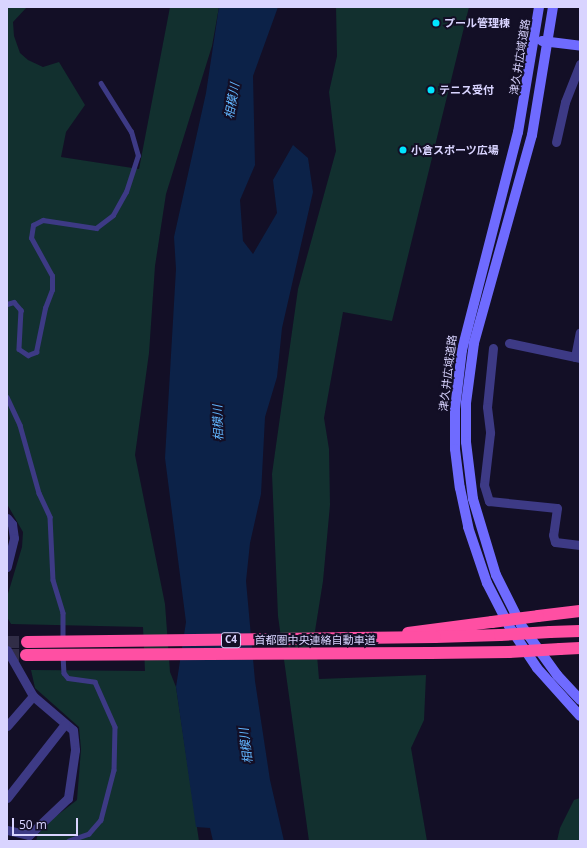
<!DOCTYPE html>
<meta charset="utf-8">
<style>
body{margin:0}
#map{position:relative;width:587px;height:848px;overflow:hidden;background:#130f26;font-family:"Open Sans","Noto Sans JP",sans-serif}
div>[style]{position:absolute}
.green>*{inset:0;background:#12302f}
.water>*{inset:0;background:#0c2248}
.highway-tunnel>*{height:12px;margin-top:-6px;transform-origin:0;background:repeating-linear-gradient(90deg,#312d47 0 12px,transparent 0 18px)}
.lane>*{height:4.5px;margin:-2.25px;padding:0 2.25px;transform-origin:2.25px;border-radius:2.25px;background:#3d3a85}
.street>*{height:9px;margin:-4.5px;padding:0 4.5px;transform-origin:4.5px;border-radius:4.5px;background:#3d3a85}
.secondary>*{height:10px;margin:-5px;padding:0 5px;transform-origin:5px;border-radius:5px;background:#6f6bff}
.highway>*{height:12px;margin:-6px;padding:0 6px;transform-origin:6px;border-radius:6px;background:#ff4fa3}
.highway-bridge>*{height:12px;margin:-6px;padding:0 6px;transform-origin:6px;border-radius:6px;background:#ff4fa3}
.dots>*{width:11px;height:11px;translate:-50% -50%;box-sizing:border-box;border:2px solid #130f26;border-radius:50%}
span{translate:-50% -50%;white-space:nowrap;text-align:center;line-height:1.15;-webkit-text-stroke:4px #130f26;paint-order:stroke}
.shield-label span{padding:1px 3px;background:#130f26;border:1px solid;border-radius:3px;-webkit-text-stroke-width:0}
.shield-label{font-size:10px;color:#d9d4ff;font-weight:700}
.poi-label{font-size:11px;color:#d9d4ff;font-weight:700}
.left{translate:0 -50%;text-align:left}
.street-label{font-size:11px;color:#d9d4ff}
.water-label{font-size:12px;color:#62b6ff;font-style:italic}
.frame{position:absolute;inset:0;border:8px solid #d9d4ff;pointer-events:none}
.scale{position:absolute;left:12px;top:818px;width:66px;height:18px;box-sizing:border-box;border:2px solid #d9d4ff;border-top:0;padding-left:5px;font-size:12px;line-height:14px;white-space:nowrap;color:#d9d4ff;-webkit-text-stroke:3px #130f26;paint-order:stroke}
</style>
<div id="map">
<div class="green">
<i style="clip-path:polygon(7px 7px,27px 7px,13px 22px,14px 36px,20px 53px,28px 60px,43px 67px,59px 62px,85px 105px,66px 132px,61px 157px,139px 169px,170px 7px,219px 7px,212px 46px,166px 194px,155px 266px,149px 353px,135px 455px,165px 604px,170px 672px,176px 687px,199px 841px,36px 841px,38px 834px,55px 817px,77px 800px,81px 749px,79px 727px,35px 688px,31px 670px,145px 671px,143px 627px,11px 624px,7px 617px,7px 597px,22px 547px,23px 532px,7px 504px)"></i>
<i style="clip-path:polygon(336px 7px,469px 7px,392px 321px,343px 312px,324px 418px,329px 449px,330px 505px,323px 581px,315px 631px,319px 679px,426px 675px,424px 720px,411px 748px,427px 841px,309px 841px,278px 616px,272px 474px,298px 289px,336px 151px,329px 92px,337px 56px)"></i>
<i style="clip-path:polygon(580px 798px,580px 841px,557px 841px,560px 828px,574px 800px)"></i>
</div>
<div class="water">
<i style="clip-path:polygon(219px 7px,278px 7px,253px 76px,255px 165px,240px 200px,243px 241px,253px 254px,277px 213px,273px 180px,293px 145px,308px 158px,313px 192px,282px 328px,277px 377px,265px 417px,261px 494px,250px 543px,246px 581px,255px 681px,270px 780px,284px 841px,213px 841px,210px 828px,196px 827px,176px 687px,186px 622px,165px 458px,176px 269px,174px 237px,206px 93px)"></i>
</div>
<div class="highway-tunnel">
<i style="left:7px;top:642px;width:20px"></i>
<i style="left:7px;top:655px;width:19px"></i>
</div>
<div class="lane">
<i style="left:7px;top:304px;width:7px;rotate:-16deg"></i>
<i style="left:14px;top:302px;width:11px;rotate:49deg"></i>
<i style="left:21px;top:310px;width:39px;rotate:93deg"></i>
<i style="left:19px;top:349px;width:11px;rotate:34deg"></i>
<i style="left:28px;top:355px;width:9px;rotate:-21deg"></i>
<i style="left:36px;top:352px;width:45px;rotate:-78.4deg"></i>
<i style="left:45px;top:308px;width:19px;rotate:-69deg"></i>
<i style="left:52px;top:290px;width:14px;rotate:-90deg"></i>
<i style="left:52px;top:276px;width:43px;rotate:-118.9deg"></i>
<i style="left:31px;top:238px;width:13px;rotate:-81deg"></i>
<i style="left:33px;top:225px;width:11px;rotate:-27deg"></i>
<i style="left:43px;top:220px;width:54px;rotate:8.6deg"></i>
<i style="left:96px;top:228px;width:21px;rotate:-37deg"></i>
<i style="left:113px;top:215px;width:26px;rotate:-61deg"></i>
<i style="left:126px;top:192px;width:38px;rotate:-72deg"></i>
<i style="left:138px;top:156px;width:25px;rotate:-106deg"></i>
<i style="left:131px;top:132px;width:57px;rotate:-122deg"></i>
<i style="left:7px;top:397px;width:31px;rotate:65deg"></i>
<i style="left:20px;top:425px;width:71px;rotate:74.4deg"></i>
<i style="left:39px;top:493px;width:26px;rotate:65deg"></i>
<i style="left:50px;top:517px;width:63px;rotate:87.3deg"></i>
<i style="left:53px;top:580px;width:34px;rotate:73deg"></i>
<i style="left:63px;top:613px;width:29px;rotate:90deg"></i>
<i style="left:63px;top:655px;width:18px;rotate:87deg"></i>
<i style="left:64px;top:673px;width:6px;rotate:51deg"></i>
<i style="left:68px;top:678px;width:27px;rotate:8deg"></i>
<i style="left:95px;top:682px;width:49px;rotate:66deg"></i>
<i style="left:115px;top:727px;width:43px;rotate:91.3deg"></i>
<i style="left:114px;top:770px;width:52px;rotate:104.6deg"></i>
<i style="left:101px;top:820px;width:18px;rotate:131deg"></i>
<i style="left:89px;top:834px;width:21px;rotate:161deg"></i>
</div>
<div class="street">
<i style="left:556px;top:142px;width:41px;rotate:-77.3deg"></i>
<i style="left:565px;top:102px;width:41px;rotate:-68.5deg"></i>
<i style="left:509px;top:343px;width:73px;rotate:11.9deg"></i>
<i style="left:493px;top:348px;width:59px;rotate:95.8deg"></i>
<i style="left:487px;top:407px;width:26px;rotate:83deg"></i>
<i style="left:490px;top:433px;width:52px;rotate:96.6deg"></i>
<i style="left:484px;top:485px;width:17px;rotate:73deg"></i>
<i style="left:489px;top:501px;width:68px;rotate:5.9deg"></i>
<i style="left:557px;top:508px;width:27px;rotate:98deg"></i>
<i style="left:553px;top:535px;width:7px;rotate:74deg"></i>
<i style="left:555px;top:542px;width:25px;rotate:7deg"></i>
<i style="left:575px;top:357px;width:25px;rotate:-79deg"></i>
<i style="left:7px;top:518px;width:8px;rotate:50deg"></i>
<i style="left:12px;top:524px;width:14px;rotate:82deg"></i>
<i style="left:14px;top:538px;width:30px;rotate:104deg"></i>
<i style="left:7px;top:650px;width:53px;rotate:60.5deg"></i>
<i style="left:33px;top:696px;width:52px;rotate:40.4deg"></i>
<i style="left:73px;top:730px;width:20px;rotate:84deg"></i>
<i style="left:75px;top:750px;width:49px;rotate:98.3deg"></i>
<i style="left:68px;top:798px;width:54px;rotate:136.5deg"></i>
<i style="left:29px;top:835px;width:23px;rotate:-167deg"></i>
<i style="left:7px;top:726px;width:40px;rotate:-49deg"></i>
<i style="left:7px;top:798px;width:94px;rotate:-51.9deg"></i>
</div>
<div class="secondary">
<i style="left:539px;top:7px;width:127px;rotate:99.5deg"></i>
<i style="left:518px;top:132px;width:225px;rotate:104.4deg"></i>
<i style="left:462px;top:350px;width:59px;rotate:96.8deg"></i>
<i style="left:455px;top:409px;width:40px;rotate:90deg"></i>
<i style="left:455px;top:449px;width:39px;rotate:83deg"></i>
<i style="left:460px;top:488px;width:40px;rotate:78deg"></i>
<i style="left:468px;top:527px;width:59px;rotate:71.3deg"></i>
<i style="left:487px;top:583px;width:48px;rotate:62.9deg"></i>
<i style="left:509px;top:626px;width:50px;rotate:56.3deg"></i>
<i style="left:537px;top:668px;width:64px;rotate:48.1deg"></i>
<i style="left:553px;top:7px;width:130px;rotate:99.3deg"></i>
<i style="left:532px;top:135px;width:216px;rotate:105.6deg"></i>
<i style="left:474px;top:343px;width:61px;rotate:97.6deg"></i>
<i style="left:466px;top:403px;width:39px;rotate:90deg"></i>
<i style="left:466px;top:442px;width:57px;rotate:83deg"></i>
<i style="left:473px;top:499px;width:79px;rotate:73.2deg"></i>
<i style="left:496px;top:575px;width:56px;rotate:63.4deg"></i>
<i style="left:521px;top:625px;width:62px;rotate:54.2deg"></i>
<i style="left:557px;top:675px;width:34px;rotate:47deg"></i>
<i style="left:542px;top:41px;width:38px;rotate:7deg"></i>
</div>
<div class="highway">
<i style="left:538px;top:616px;width:42px;rotate:-6.8deg"></i>
<i style="left:550px;top:632px;width:30px;rotate:-2deg"></i>
<i style="left:408px;top:633px;width:85px;rotate:-7.5deg"></i>
<i style="left:435px;top:637px;width:65px;rotate:-1.8deg"></i>
<i style="left:560px;top:649px;width:20px;rotate:-3deg"></i>
<i style="left:431px;top:653px;width:78px;rotate:-0.7deg"></i>
</div>
<div class="highway-bridge">
<i style="left:492px;top:622px;width:46px;rotate:-7.4deg"></i>
<i style="left:500px;top:635px;width:50px;rotate:-3.4deg"></i>
<i style="left:27px;top:642px;width:408px;rotate:-0.7deg"></i>
<i style="left:509px;top:652px;width:51px;rotate:-3.4deg"></i>
<i style="left:26px;top:655px;width:405px;rotate:-0.3deg"></i>
</div>
<div class="dots">
<i style="left:436px;top:23px;background:#00e5ff"></i>
<i style="left:431px;top:90px;background:#00e5ff"></i>
<i style="left:403px;top:150px;background:#00e5ff"></i>
</div>
<div class="shield-label">
<span style="left:231px;top:640px">C4</span>
</div>
<div class="poi-label">
<span class="left" style="left:444px;top:23px">プール管理棟</span>
<span class="left" style="left:439px;top:90px">テニス受付</span>
<span class="left" style="left:411px;top:150px">小倉スポーツ広場</span>
</div>
<div class="street-label">
<span style="left:520px;top:57px;rotate:-81deg">津久井広域道路</span>
<span style="left:448px;top:373px;rotate:-83deg">津久井広域道路</span>
<span style="left:315px;top:640px">首都圏中央連絡自動車道</span>
</div>
<div class="water-label">
<span style="left:232px;top:101px;rotate:-80deg">相模川</span>
<span style="left:218px;top:423px;rotate:-92deg">相模川</span>
<span style="left:246px;top:746px;rotate:-97deg">相模川</span>
</div>
<div class="frame"></div>
<div class="scale">50 m</div>
</div>
